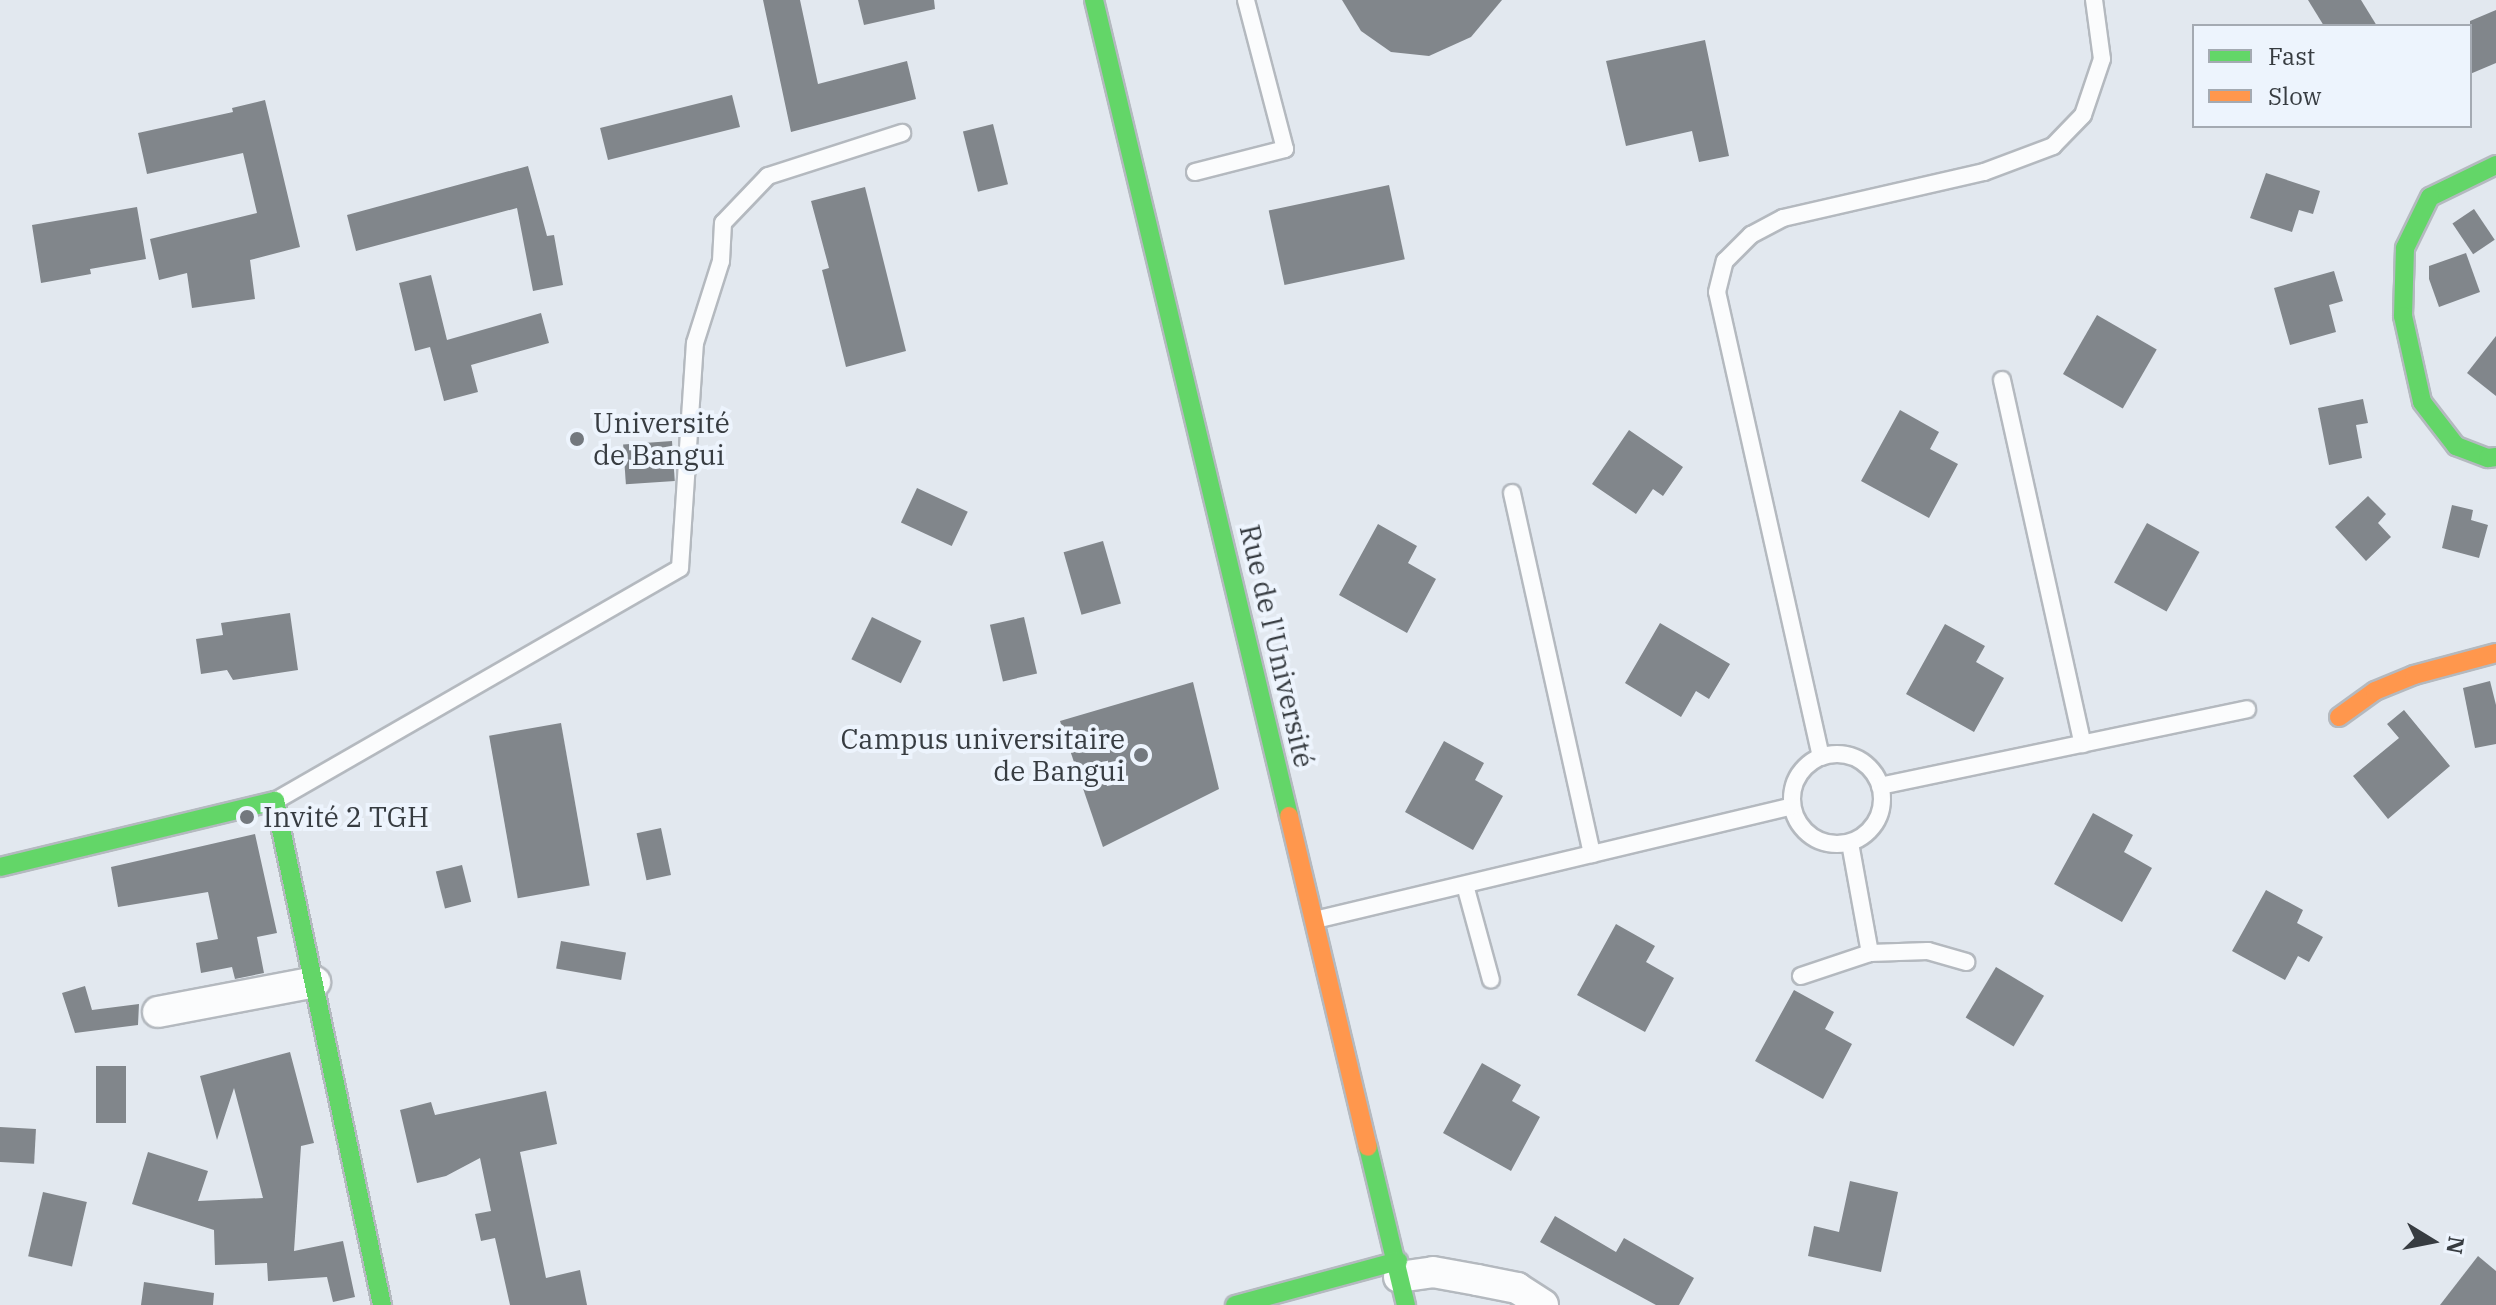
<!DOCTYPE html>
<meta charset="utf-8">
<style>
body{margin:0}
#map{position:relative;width:2496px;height:1305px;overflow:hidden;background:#e2e8ef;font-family:"IBM Plex Serif",serif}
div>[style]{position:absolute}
.building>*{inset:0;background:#81868b;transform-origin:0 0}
.roads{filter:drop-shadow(2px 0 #b4b9bf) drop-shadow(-2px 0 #b4b9bf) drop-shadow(0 2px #b4b9bf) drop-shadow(0 -2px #b4b9bf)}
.lane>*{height:16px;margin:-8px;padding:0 8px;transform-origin:8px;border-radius:8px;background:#fbfcfd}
.lane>.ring{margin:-8px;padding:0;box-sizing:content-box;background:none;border:16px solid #fbfcfd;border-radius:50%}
.street>*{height:30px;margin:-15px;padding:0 15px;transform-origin:15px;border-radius:15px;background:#fbfcfd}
.fast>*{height:18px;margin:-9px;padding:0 9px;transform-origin:9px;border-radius:9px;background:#63d668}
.slow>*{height:18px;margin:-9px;padding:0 9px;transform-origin:9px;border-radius:9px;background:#ff974d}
.dots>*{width:22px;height:22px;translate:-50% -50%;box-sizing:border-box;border:4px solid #edf4fd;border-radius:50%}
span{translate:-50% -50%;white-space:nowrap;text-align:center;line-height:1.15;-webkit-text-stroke:8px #edf4fd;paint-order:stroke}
.poi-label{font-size:28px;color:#373c41}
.left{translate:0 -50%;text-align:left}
.right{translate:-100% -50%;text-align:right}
.street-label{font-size:28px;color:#373c41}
.legend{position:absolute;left:2192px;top:24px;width:280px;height:104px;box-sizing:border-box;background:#edf4fd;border:2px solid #a4aab2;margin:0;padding:10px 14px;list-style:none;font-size:24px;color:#373c41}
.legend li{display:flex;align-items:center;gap:16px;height:40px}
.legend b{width:40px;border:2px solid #a4aab2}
.north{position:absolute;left:2392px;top:1201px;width:80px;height:80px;-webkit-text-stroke:6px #edf4fd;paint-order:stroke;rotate:100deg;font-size:22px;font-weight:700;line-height:32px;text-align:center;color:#373c41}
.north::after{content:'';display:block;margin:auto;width:28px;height:36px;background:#373c41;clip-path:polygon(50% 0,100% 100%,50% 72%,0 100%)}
</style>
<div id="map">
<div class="building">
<i style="clip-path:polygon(763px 0,800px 0,818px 84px,907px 61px,916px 99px,791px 132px)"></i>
<i style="clip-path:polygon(858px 0,934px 0,935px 9px,864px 25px)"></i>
<i style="clip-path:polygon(1342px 0,1502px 0,1471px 37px,1429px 56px,1391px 52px,1361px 31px)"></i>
<i style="clip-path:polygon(2308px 0,2361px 0,2377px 26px,2324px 26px)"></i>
<i style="clip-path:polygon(2496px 10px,2496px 63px,2470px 74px,2470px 21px)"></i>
<i style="clip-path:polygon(1705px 40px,1729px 156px,1699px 162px,1692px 131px,1626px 146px,1606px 61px)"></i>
<i style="left:732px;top:95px;width:33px;height:136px;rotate:76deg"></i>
<i style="clip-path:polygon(265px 100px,300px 247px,250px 260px,255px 299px,192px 308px,187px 273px,159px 280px,150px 239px,257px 213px,243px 153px,147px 174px,138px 133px,233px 112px,232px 108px)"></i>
<i style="left:993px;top:124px;width:62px;height:31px;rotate:76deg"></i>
<i style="clip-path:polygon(528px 166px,547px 236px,554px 235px,563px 285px,533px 291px,517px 208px,356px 251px,347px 215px)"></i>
<i style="clip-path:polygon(2266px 173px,2320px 191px,2313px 214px,2299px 210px,2292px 232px,2250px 218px)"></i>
<i style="left:1389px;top:185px;width:76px;height:123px;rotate:78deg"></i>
<i style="clip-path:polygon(865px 187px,906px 351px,846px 367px,822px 270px,829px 268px,811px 201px)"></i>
<i style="clip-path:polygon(137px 207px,146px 259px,90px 269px,91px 274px,41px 283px,32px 225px)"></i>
<i style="left:2474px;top:209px;width:37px;height:26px;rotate:56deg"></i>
<i style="clip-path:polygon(2466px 253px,2480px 292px,2439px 307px,2429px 279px,2429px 266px)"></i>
<i style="clip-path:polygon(2334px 271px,2343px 301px,2329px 305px,2336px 332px,2290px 345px,2274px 288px)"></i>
<i style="clip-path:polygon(431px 275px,447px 340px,541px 313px,549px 343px,471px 365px,478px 392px,444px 401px,430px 347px,415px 351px,399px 283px)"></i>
<i style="left:2097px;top:315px;width:69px;height:68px;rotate:30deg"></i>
<i style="clip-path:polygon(2496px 336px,2496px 396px,2467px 373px)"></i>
<i style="clip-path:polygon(2363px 399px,2368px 423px,2356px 425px,2362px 458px,2329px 465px,2318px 408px)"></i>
<i style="clip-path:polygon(1900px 410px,1939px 432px,1930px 449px,1958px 464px,1929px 518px,1861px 481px)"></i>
<i style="clip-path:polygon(1629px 430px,1683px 467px,1663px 496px,1653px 489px,1636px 514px,1592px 484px)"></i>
<i style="left:672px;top:441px;width:40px;height:49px;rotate:86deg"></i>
<i style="left:917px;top:488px;width:56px;height:38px;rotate:25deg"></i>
<i style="clip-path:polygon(2368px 496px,2386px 514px,2378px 523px,2391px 537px,2366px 561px,2335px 527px)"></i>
<i style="clip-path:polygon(2452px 505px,2473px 510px,2471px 520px,2488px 525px,2479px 558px,2442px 548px)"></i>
<i style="left:2147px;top:523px;width:60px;height:68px;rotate:29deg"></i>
<i style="clip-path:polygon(1378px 524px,1417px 546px,1408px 563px,1436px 579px,1407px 633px,1339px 595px)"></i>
<i style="left:1103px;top:541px;width:65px;height:41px;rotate:74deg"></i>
<i style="clip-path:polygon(290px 613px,298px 670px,233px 680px,227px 670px,201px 674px,196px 639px,223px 635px,221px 623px)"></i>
<i style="left:872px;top:617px;width:55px;height:47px;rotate:26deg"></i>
<i style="left:1024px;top:617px;width:58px;height:35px;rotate:77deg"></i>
<i style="clip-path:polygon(1660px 623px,1730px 664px,1709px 699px,1696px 691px,1681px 717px,1625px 683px)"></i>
<i style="clip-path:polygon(1945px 624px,1985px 646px,1976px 662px,2004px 678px,1974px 732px,1906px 694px)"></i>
<i style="clip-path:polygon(2490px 681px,2496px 705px,2496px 744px,2475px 748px,2463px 688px)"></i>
<i style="clip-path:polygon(1193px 682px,1219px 789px,1103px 847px,1060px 721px)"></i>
<i style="clip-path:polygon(2404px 710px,2450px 766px,2388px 819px,2353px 776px,2399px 738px,2387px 724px)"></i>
<i style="left:561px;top:723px;width:165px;height:73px;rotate:80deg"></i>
<i style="clip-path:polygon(1444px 741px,1484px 763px,1475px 780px,1503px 796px,1473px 850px,1405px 812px)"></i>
<i style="clip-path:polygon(2093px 813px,2133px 835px,2124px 852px,2152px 868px,2122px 922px,2054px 884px)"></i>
<i style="left:661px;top:828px;width:48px;height:25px;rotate:78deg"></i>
<i style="clip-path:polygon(255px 834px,277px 933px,257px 937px,264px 973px,235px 979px,232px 967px,201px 973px,196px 943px,218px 939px,208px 892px,118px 907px,111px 867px)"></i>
<i style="left:462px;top:865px;width:38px;height:27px;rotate:76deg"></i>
<i style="clip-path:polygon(2266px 890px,2303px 910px,2297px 923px,2323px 937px,2309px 962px,2298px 956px,2285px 980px,2232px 951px)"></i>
<i style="clip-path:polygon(1616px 924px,1655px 946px,1646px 962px,1674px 978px,1645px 1032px,1577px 995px)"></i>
<i style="left:561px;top:941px;width:66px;height:28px;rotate:10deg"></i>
<i style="left:1996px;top:967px;width:56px;height:59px;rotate:31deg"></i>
<i style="clip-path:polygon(85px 986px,92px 1010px,139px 1004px,138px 1025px,75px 1033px,62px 993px)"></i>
<i style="clip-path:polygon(1794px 990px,1834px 1012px,1825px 1029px,1852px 1044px,1823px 1099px,1755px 1061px)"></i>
<i style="clip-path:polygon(290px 1052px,314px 1143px,301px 1146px,294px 1251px,343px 1241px,355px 1297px,333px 1302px,327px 1277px,268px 1281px,267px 1263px,215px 1265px,214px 1230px,132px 1204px,148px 1152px,208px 1171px,198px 1201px,263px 1198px,234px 1088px,217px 1140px,200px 1076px)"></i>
<i style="clip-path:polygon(1482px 1063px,1521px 1085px,1512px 1101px,1540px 1117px,1511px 1171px,1443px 1133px)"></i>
<i style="left:96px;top:1066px;width:30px;height:57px"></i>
<i style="clip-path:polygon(546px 1091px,557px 1144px,520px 1152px,546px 1278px,580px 1270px,587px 1305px,510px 1305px,495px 1238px,481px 1241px,475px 1214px,491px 1211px,480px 1158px,446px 1176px,417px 1183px,400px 1110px,431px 1102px,435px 1115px)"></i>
<i style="left:0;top:1127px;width:36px;height:35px;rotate:3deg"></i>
<i style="clip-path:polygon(1850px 1181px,1898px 1192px,1881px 1272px,1808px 1256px,1814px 1226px,1839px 1232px)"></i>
<i style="left:43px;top:1192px;width:45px;height:66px;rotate:13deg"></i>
<i style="clip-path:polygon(1555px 1216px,1616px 1252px,1624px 1238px,1694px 1278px,1679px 1305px,1656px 1305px,1540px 1242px)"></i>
<i style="clip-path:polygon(2478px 1256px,2496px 1271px,2496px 1305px,2440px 1305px)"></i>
<i style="clip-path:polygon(144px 1282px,214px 1293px,213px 1305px,141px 1305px)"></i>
</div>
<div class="roads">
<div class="lane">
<i style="left:1195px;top:172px;width:93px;rotate:-14.3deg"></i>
<i style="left:1285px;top:149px;width:154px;rotate:-104.7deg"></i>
<i style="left:2002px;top:380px;width:373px;rotate:77.5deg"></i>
<i style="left:1512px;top:493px;width:370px;rotate:77.5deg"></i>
<i class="ring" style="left:1792px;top:754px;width:74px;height:74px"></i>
<i style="left:1821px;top:757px;width:476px;rotate:-102.6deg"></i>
<i style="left:1717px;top:292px;width:32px;rotate:-76deg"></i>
<i style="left:1725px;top:261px;width:37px;rotate:-45deg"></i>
<i style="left:1751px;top:235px;width:36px;rotate:-28deg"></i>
<i style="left:1783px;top:218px;width:206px;rotate:-12.9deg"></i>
<i style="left:1984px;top:172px;width:74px;rotate:-20.6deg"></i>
<i style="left:2053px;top:146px;width:43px;rotate:-45.9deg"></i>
<i style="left:2083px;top:115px;width:59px;rotate:-71.3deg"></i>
<i style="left:2102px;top:59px;width:60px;rotate:-97.7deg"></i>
<i style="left:1880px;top:786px;width:375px;rotate:-11.8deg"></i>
<i style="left:275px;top:801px;width:467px;rotate:-29.9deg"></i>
<i style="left:680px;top:568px;width:225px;rotate:-86.2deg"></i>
<i style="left:695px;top:343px;width:86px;rotate:-72.4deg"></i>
<i style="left:721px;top:261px;width:38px;rotate:-87deg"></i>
<i style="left:723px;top:223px;width:65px;rotate:-46.2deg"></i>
<i style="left:768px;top:176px;width:141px;rotate:-17.8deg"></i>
<i style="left:1850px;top:843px;width:112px;rotate:79.7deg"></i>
<i style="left:1465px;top:885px;width:98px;rotate:74.7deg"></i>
<i style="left:1315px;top:920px;width:490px;rotate:-13.4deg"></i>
<i style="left:1801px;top:976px;width:73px;rotate:-18.4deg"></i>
<i style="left:1870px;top:953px;width:58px;rotate:-2deg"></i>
<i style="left:1928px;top:951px;width:40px;rotate:16deg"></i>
</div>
<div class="street">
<i style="left:158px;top:1012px;width:160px;rotate:-10.8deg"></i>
<i style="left:1399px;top:1277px;width:34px;rotate:-8deg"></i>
<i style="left:1433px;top:1272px;width:45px;rotate:10.3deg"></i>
<i style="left:1477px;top:1280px;width:41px;rotate:11.3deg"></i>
<i style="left:1517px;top:1288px;width:31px;rotate:33deg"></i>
</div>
<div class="fast">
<i style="left:1094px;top:0;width:839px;rotate:76.56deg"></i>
<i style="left:2496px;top:165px;width:73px;rotate:154.1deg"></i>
<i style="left:2430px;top:197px;width:57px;rotate:116.1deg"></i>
<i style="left:2405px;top:248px;width:68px;rotate:91.7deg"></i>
<i style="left:2403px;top:316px;width:88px;rotate:77.5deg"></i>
<i style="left:2422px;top:402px;width:56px;rotate:52.3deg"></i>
<i style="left:2456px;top:446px;width:34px;rotate:21deg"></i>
<i style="left:2488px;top:458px;width:8px;rotate:-7deg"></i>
<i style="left:0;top:867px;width:283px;rotate:-13.5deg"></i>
<i style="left:275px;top:801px;width:515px;rotate:78.01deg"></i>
<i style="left:1368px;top:1147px;width:163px;rotate:76.5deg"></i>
<i style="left:1235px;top:1305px;width:169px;rotate:-15.1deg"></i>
</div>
<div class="slow">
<i style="left:2339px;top:717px;width:44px;rotate:-35.8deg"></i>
<i style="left:2375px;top:691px;width:42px;rotate:-22.3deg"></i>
<i style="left:2414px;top:675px;width:85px;rotate:-15deg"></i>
<i style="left:1289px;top:816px;width:340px;rotate:76.6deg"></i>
</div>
</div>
<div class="dots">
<i style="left:577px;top:439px;background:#73787e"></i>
<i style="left:1141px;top:755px;background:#73787e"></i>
<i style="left:247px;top:817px;background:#73787e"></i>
</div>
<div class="poi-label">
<span class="left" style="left:593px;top:439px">Université<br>de Bangui</span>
<span class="right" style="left:1125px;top:755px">Campus universitaire<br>de Bangui</span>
<span class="left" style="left:263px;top:817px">Invité 2 TGH</span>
</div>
<div class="street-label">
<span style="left:1277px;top:646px;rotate:77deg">Rue de l'Université</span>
</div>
<ul class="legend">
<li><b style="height:10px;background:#63d668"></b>Fast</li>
<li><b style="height:10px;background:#ff974d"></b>Slow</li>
</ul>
<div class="north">N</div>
</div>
